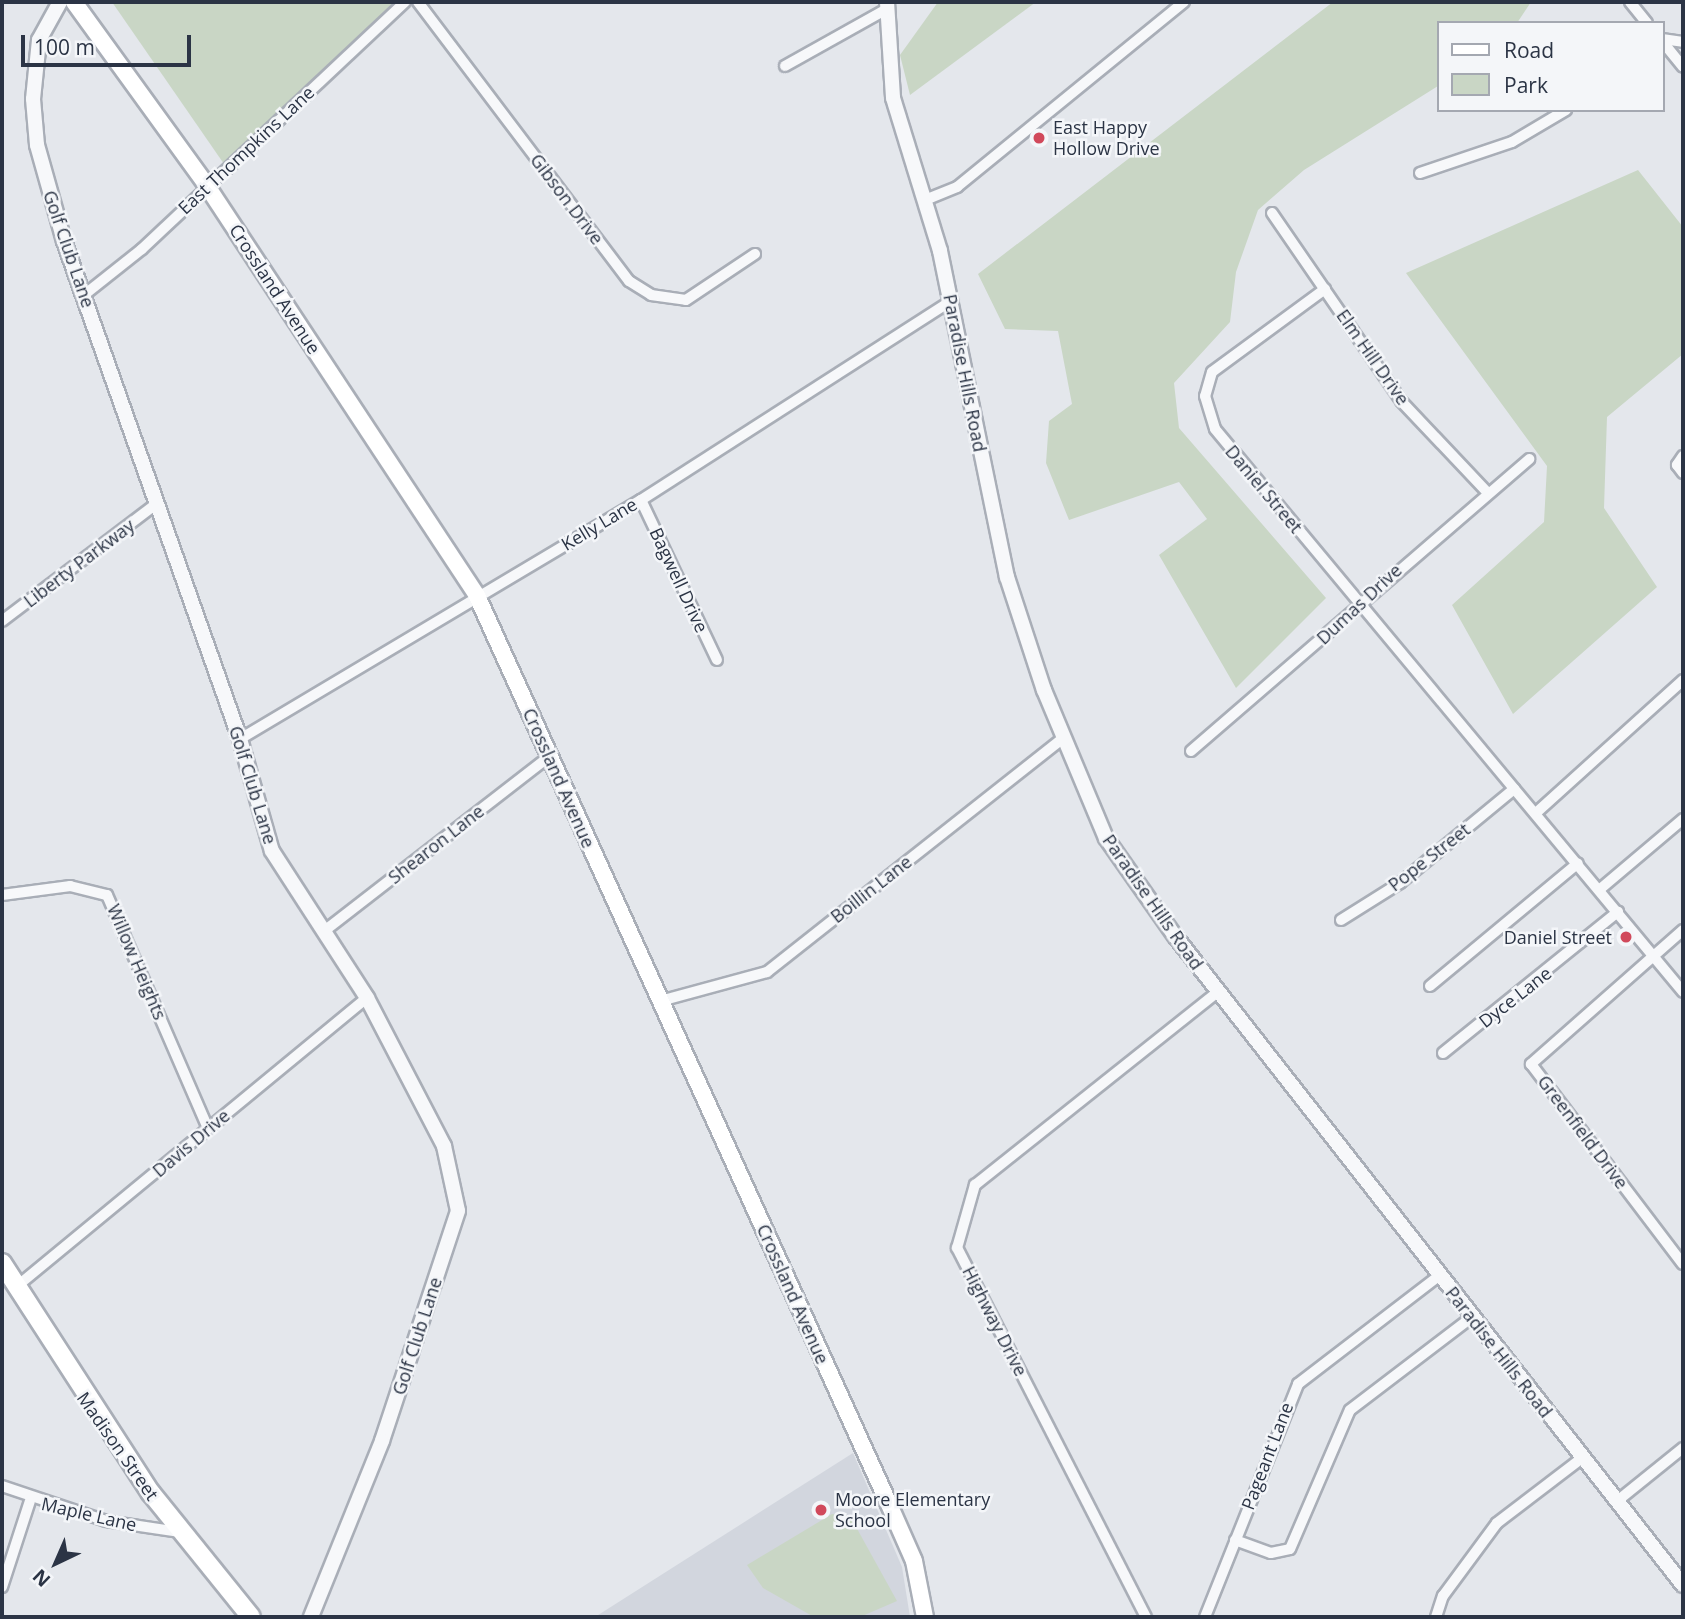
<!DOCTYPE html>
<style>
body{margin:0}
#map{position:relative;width:1685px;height:1619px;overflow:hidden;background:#e4e7ec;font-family:"Open Sans",sans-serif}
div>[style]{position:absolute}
.built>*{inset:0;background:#d2d6de}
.green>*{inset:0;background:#c9d6c5}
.roads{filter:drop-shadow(2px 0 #a9aeb7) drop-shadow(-2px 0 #a9aeb7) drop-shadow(0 2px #a9aeb7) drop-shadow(0 -2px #a9aeb7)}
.minor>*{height:10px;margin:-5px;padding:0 5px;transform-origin:5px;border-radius:5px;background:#f7f8fa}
.tertiary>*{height:14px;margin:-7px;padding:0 7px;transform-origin:7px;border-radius:7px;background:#f7f8fa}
.secondary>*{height:16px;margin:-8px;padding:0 8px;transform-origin:8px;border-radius:8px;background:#fff}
.primary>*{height:18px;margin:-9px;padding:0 9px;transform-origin:9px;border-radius:9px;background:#fff}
.dots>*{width:19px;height:19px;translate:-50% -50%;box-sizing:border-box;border:4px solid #f4f6f9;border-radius:50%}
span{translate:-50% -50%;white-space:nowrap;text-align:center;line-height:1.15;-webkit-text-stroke:5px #f4f6f9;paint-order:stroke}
.poi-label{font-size:18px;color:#2b3445}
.left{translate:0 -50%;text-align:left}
.right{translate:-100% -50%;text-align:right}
.street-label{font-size:18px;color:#2b3445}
.frame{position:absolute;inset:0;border:4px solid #2b3445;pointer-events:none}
.legend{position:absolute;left:1437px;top:21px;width:228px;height:91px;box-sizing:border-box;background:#f4f6f9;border:2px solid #a4a8b1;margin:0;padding:9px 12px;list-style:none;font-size:21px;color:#2b3445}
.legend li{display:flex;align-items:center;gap:14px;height:35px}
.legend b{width:35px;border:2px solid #a4a8b1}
.north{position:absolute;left:21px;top:1528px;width:70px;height:70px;-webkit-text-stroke:5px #f4f6f9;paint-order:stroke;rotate:224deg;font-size:19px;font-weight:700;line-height:28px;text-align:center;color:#2b3445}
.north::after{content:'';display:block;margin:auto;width:24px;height:32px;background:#2b3445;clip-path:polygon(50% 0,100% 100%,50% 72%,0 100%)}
.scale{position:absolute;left:21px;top:35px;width:170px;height:32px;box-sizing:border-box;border:4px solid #2b3445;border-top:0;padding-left:9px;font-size:21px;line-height:24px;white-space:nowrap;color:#2b3445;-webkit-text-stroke:5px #f4f6f9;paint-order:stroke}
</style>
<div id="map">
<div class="built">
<i style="clip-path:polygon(853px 1453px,902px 1567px,910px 1617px,595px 1617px)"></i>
</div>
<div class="green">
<i style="clip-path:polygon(112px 2px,398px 2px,224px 164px)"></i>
<i style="clip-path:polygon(938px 2px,1036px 2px,910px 95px,900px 55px)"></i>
<i style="clip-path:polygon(1333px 2px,1531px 2px,1517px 23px,1438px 23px,1438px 86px,1304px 170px,1258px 210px,1236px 272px,1230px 322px,1174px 383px,1179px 428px,1326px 598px,1236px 688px,1159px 555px,1207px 519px,1179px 482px,1069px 520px,1046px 463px,1049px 421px,1072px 404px,1058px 331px,1005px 329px,978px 274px)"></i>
<i style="clip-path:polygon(1638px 170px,1683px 227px,1683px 354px,1607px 417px,1604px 508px,1657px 587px,1513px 714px,1452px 605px,1544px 522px,1547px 466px,1406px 273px)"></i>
<i style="clip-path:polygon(832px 1514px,850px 1516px,897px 1601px,860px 1617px,814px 1617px,763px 1588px,747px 1565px)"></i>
</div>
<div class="roads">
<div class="minor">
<i style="left:418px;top:2px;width:350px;rotate:52.9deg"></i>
<i style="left:629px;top:281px;width:26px;rotate:32deg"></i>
<i style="left:651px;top:295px;width:35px;rotate:8deg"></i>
<i style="left:686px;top:300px;width:83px;rotate:-33.7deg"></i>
<i style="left:1630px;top:2px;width:27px;rotate:51deg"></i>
<i style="left:1662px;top:39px;width:21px;rotate:8deg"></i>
<i style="left:1662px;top:41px;width:33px;rotate:51deg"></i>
<i style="left:785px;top:66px;width:117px;rotate:-29.2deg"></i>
<i style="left:1420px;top:173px;width:97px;rotate:-18.6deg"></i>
<i style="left:1512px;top:142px;width:63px;rotate:-30.7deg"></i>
<i style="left:925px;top:200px;width:35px;rotate:-22deg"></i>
<i style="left:957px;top:187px;width:293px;rotate:-39.2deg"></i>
<i style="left:1272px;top:213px;width:228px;rotate:55.5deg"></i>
<i style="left:1401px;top:401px;width:124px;rotate:46.6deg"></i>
<i style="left:1325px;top:289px;width:140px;rotate:143.7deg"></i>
<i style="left:1212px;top:372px;width:25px;rotate:106deg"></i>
<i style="left:1205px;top:396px;width:34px;rotate:73deg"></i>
<i style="left:1215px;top:429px;width:732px;rotate:50.26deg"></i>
<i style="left:84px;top:295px;width:74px;rotate:-38.4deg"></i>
<i style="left:142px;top:249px;width:361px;rotate:-43.2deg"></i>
<i style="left:1683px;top:456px;width:11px;rotate:124deg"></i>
<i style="left:1677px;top:465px;width:10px;rotate:53deg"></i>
<i style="left:641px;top:500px;width:177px;rotate:64.6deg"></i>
<i style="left:2px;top:621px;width:193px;rotate:-37.2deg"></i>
<i style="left:240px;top:739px;width:467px;rotate:-30.8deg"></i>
<i style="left:641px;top:500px;width:370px;rotate:-32.7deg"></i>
<i style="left:1191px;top:751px;width:447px;rotate:-40.8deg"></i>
<i style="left:1537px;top:812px;width:197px;rotate:-42.1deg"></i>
<i style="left:1599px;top:890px;width:110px;rotate:-40.2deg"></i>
<i style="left:2px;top:895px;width:69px;rotate:-7.5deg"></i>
<i style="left:70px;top:886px;width:38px;rotate:14deg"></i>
<i style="left:107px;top:895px;width:254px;rotate:66.6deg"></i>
<i style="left:1341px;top:920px;width:70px;rotate:-32.1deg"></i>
<i style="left:1400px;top:883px;width:148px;rotate:-39.5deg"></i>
<i style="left:1683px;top:930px;width:203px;rotate:138.6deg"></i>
<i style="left:1531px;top:1064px;width:251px;rotate:52.8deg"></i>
<i style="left:323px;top:932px;width:286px;rotate:-37.8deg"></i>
<i style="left:1430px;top:986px;width:192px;rotate:-39.7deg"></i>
<i style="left:660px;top:1001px;width:111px;rotate:-15.2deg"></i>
<i style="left:767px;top:972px;width:377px;rotate:-38.3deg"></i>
<i style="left:1443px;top:1053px;width:225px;rotate:-38.9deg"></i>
<i style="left:16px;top:1287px;width:455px;rotate:-39.5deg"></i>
<i style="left:2px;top:1486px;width:110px;rotate:18.6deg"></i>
<i style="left:106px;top:1521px;width:75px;rotate:8.5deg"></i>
<i style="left:1616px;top:1502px;width:86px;rotate:-38.9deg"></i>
<i style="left:1235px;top:1540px;width:38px;rotate:20deg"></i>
<i style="left:1271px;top:1553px;width:19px;rotate:-12deg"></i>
<i style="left:1290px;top:1549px;width:151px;rotate:-66.7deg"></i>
<i style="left:1350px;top:1410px;width:153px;rotate:-37.3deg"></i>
<i style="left:2px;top:1587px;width:90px;rotate:-72deg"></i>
<i style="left:1146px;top:1617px;width:415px;rotate:-117.1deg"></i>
<i style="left:957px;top:1248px;width:66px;rotate:-74.1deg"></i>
<i style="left:975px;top:1185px;width:310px;rotate:-38.5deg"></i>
<i style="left:1205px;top:1617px;width:251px;rotate:-68.2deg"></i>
<i style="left:1298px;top:1384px;width:178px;rotate:-37.5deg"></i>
<i style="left:1436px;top:1617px;width:22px;rotate:-72deg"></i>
<i style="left:1443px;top:1596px;width:91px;rotate:-53.5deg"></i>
<i style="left:1497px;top:1523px;width:107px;rotate:-37.4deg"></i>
</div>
<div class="tertiary">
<i style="left:60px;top:2px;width:43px;rotate:118.9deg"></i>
<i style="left:39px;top:40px;width:59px;rotate:95.8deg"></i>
<i style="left:33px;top:99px;width:46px;rotate:85deg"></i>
<i style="left:37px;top:145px;width:100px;rotate:74.3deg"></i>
<i style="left:64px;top:241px;width:528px;rotate:70.54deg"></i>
<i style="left:240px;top:739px;width:116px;rotate:74.1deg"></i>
<i style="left:272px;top:851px;width:175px;rotate:57.1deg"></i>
<i style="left:367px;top:998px;width:167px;rotate:62.5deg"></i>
<i style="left:444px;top:1146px;width:66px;rotate:77.8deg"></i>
<i style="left:458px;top:1211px;width:242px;rotate:108.3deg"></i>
<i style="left:382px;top:1441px;width:190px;rotate:112deg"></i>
<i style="left:887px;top:2px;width:96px;rotate:86.4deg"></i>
<i style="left:893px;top:98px;width:160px;rotate:72.9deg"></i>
<i style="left:940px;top:251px;width:333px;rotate:78.4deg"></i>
<i style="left:1007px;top:577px;width:119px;rotate:71.9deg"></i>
<i style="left:1044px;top:690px;width:160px;rotate:67.3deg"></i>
<i style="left:1106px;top:838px;width:120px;rotate:54.9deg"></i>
<i style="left:1175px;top:936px;width:824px;rotate:51.95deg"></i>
</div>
<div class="secondary">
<i style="left:74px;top:2px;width:227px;rotate:54.1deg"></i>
<i style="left:207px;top:186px;width:491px;rotate:56.6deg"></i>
<i style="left:477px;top:596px;width:995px;rotate:65.6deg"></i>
<i style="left:888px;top:1502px;width:64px;rotate:66.2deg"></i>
<i style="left:914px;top:1561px;width:57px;rotate:78.9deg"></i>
</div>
<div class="primary">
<i style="left:2px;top:1263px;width:274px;rotate:57.1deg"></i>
<i style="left:151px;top:1493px;width:159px;rotate:51.1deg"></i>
</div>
</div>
<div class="dots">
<i style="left:1039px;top:138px;background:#d1495b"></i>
<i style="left:1626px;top:937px;background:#d1495b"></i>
<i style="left:821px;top:1510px;background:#d1495b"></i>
</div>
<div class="poi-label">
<span class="left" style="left:1053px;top:138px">East Happy<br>Hollow Drive</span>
<span class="right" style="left:1612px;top:937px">Daniel Street</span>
<span class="left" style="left:835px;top:1510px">Moore Elementary<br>School</span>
</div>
<div class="street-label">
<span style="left:246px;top:150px;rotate:-43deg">East Thompkins Lane</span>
<span style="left:567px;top:199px;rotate:53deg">Gibson Drive</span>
<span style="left:69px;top:249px;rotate:71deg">Golf Club Lane</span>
<span style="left:275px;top:289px;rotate:57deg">Crossland Avenue</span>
<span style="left:1373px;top:357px;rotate:55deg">Elm Hill Drive</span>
<span style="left:965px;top:373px;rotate:79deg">Paradise Hills Road</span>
<span style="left:1264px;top:489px;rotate:50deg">Daniel Street</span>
<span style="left:599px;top:524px;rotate:-31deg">Kelly Lane</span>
<span style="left:79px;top:563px;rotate:-37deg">Liberty Parkway</span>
<span style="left:679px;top:580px;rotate:65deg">Bagwell Drive</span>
<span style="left:1359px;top:604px;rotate:-43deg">Dumas Drive</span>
<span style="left:559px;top:778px;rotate:66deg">Crossland Avenue</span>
<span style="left:253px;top:785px;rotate:73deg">Golf Club Lane</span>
<span style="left:436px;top:844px;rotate:-38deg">Shearon Lane</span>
<span style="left:1429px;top:857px;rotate:-38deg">Pope Street</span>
<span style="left:871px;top:889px;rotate:-38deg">Boillin Lane</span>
<span style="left:1153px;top:902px;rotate:55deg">Paradise Hills Road</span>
<span style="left:137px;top:962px;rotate:67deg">Willow Heights</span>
<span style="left:1515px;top:997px;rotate:-38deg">Dyce Lane</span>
<span style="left:1583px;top:1132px;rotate:53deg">Greenfield Drive</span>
<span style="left:191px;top:1143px;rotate:-40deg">Davis Drive</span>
<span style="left:793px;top:1294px;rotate:66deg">Crossland Avenue</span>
<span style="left:995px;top:1321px;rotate:63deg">Highway Drive</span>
<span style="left:417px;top:1336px;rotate:-72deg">Golf Club Lane</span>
<span style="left:1499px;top:1352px;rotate:52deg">Paradise Hills Road</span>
<span style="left:118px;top:1446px;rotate:55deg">Madison Street</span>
<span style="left:1267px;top:1456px;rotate:-69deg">Pageant Lane</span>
<span style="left:89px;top:1514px;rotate:13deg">Maple Lane</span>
</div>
<div class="frame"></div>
<ul class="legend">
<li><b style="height:9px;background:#fff"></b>Road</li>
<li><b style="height:19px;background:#c9d6c5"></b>Park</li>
</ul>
<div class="north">N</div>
<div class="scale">100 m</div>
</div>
